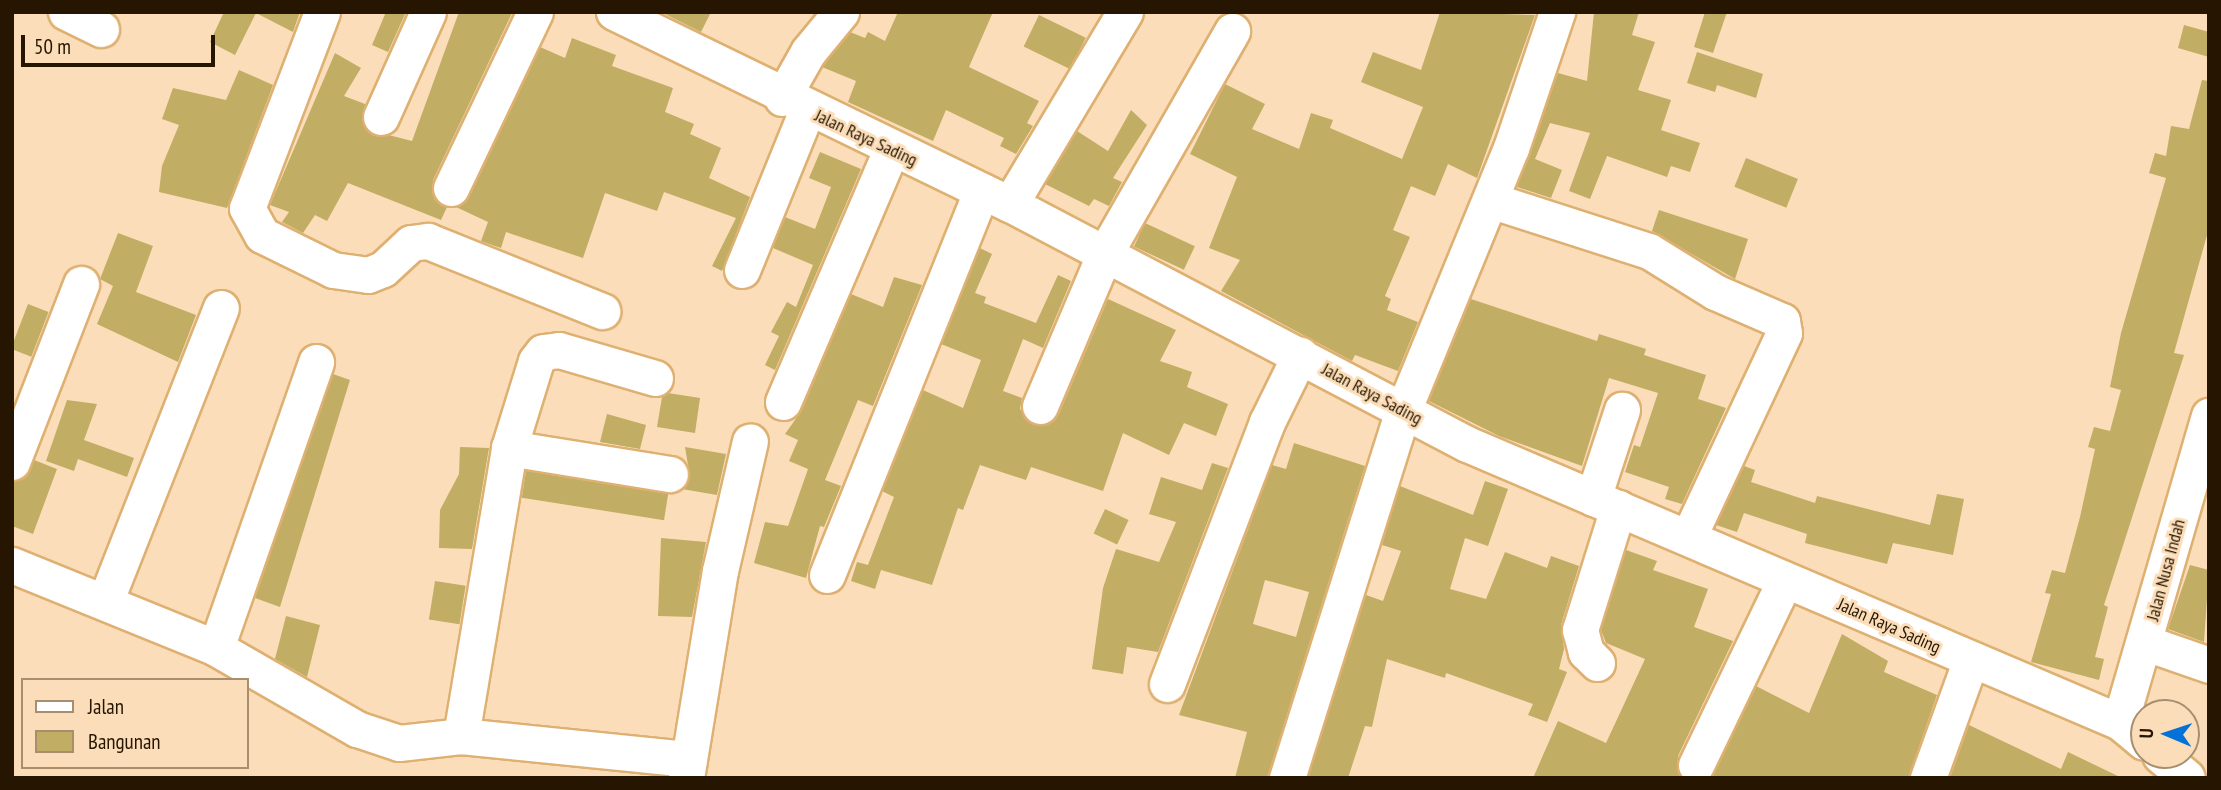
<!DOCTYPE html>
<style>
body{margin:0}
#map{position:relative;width:2221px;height:790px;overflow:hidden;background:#fbdeb9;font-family:"PT Sans Narrow",sans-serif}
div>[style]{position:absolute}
.building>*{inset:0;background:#c1ad63;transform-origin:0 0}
.roads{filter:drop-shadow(2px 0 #deb071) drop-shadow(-2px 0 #deb071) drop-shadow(0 2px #deb071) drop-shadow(0 -2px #deb071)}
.minor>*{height:35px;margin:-17.5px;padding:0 17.5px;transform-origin:17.5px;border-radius:17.5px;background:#fff}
span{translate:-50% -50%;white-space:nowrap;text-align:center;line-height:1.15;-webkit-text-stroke:6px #fbdeb9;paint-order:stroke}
.street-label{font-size:18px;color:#261500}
.frame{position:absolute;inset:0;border:14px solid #261500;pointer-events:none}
.legend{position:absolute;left:21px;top:678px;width:228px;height:91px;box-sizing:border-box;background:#fbdeb9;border:2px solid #a68e6f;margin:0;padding:9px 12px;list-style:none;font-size:21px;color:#261500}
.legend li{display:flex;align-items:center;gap:14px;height:35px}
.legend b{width:35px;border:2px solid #a68e6f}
.north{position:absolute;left:2130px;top:699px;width:70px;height:70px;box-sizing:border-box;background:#fbdeb9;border:2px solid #a68e6f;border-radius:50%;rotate:272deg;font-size:19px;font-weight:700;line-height:28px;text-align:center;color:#261500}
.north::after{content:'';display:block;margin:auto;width:24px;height:32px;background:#0572da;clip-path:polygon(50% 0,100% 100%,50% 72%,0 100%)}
.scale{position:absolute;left:21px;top:35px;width:194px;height:32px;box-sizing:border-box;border:4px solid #261500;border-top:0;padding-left:9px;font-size:21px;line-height:24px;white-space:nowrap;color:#261500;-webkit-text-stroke:5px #fbdeb9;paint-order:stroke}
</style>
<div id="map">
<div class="building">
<i style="clip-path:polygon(224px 12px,300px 12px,293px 32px,256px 13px,235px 55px,210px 42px)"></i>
<i style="clip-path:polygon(386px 12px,406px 12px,388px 52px,372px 45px)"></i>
<i style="clip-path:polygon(459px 12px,512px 13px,433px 180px,434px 199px,447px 207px,441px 220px,348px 183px,327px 221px,315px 215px,303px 233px,282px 222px,289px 212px,270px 205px,335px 53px,361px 68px,344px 96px,365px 104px,365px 129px,412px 141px)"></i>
<i style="clip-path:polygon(661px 12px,711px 12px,701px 32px)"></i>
<i style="clip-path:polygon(898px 12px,993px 12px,969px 67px,1039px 101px,1027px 123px,1033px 126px,1016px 154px,1000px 146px,1004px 138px,946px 110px,933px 141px,848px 102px,856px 81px,822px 67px,850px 32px,865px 38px,868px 32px,885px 41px)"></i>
<i style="clip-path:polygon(1440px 12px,1535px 15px,1477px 178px,1448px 164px,1435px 196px,1411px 186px,1393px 230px,1410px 237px,1385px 296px,1391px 299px,1387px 310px,1418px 322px,1398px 371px,1355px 355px,1352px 361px,1221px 291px,1240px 260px,1209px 248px,1237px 177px,1190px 154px,1225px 84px,1265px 104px,1252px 129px,1299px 149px,1311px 113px,1333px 120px,1330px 128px,1402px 159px,1423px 107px,1361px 82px,1373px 52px,1421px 70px)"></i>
<i style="clip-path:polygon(1594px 12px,1639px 12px,1632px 35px,1655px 42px,1638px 90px,1671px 100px,1661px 130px,1700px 143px,1690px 172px,1671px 166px,1667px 177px,1607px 156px,1590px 199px,1569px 191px,1590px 133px,1550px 123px,1535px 159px,1562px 170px,1551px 198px,1517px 187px,1558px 73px,1587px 81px)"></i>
<i style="clip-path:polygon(1705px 12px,1727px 12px,1713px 53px,1694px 47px)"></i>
<i style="left:1039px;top:15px;width:52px;height:35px;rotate:26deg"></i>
<i style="clip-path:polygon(2184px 25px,2209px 32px,2209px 57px,2178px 48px)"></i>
<i style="clip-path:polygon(572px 38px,616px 55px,612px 66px,673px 88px,665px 112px,694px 124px,690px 134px,721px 148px,709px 178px,750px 197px,722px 271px,712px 266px,736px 218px,664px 192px,657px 211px,605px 193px,583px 258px,506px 232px,501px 248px,495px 246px,481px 241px,488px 222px,456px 207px,469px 197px,540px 47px,565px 58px)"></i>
<i style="clip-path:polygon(1697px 52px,1763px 74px,1756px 98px,1717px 85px,1715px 92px,1687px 83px)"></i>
<i style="clip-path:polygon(239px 70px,273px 85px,227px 208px,159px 192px,162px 166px,179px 125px,162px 119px,173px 88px,226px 100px)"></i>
<i style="clip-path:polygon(2202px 80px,2209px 81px,2209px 228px,2174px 353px,2184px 355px,2104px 605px,2108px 607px,2095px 657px,2104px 659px,2099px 680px,2031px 662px,2051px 594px,2045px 593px,2052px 570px,2065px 573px,2080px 517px,2095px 449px,2088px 447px,2094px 427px,2110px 431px,2121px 390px,2110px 387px,2121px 333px,2166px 178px,2149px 173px,2155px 153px,2166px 156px,2171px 126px,2189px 129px)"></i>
<i style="clip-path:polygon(1131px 110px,1147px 125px,1113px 178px,1122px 182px,1109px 206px,1094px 199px,1089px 206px,1045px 184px,1077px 131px,1108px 151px)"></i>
<i style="clip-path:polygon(820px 152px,861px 169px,775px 370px,765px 365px,779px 336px,771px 332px,787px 302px,796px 307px,813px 265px,773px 248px,785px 217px,815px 229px,831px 187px,809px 178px)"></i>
<i style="left:1746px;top:158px;width:56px;height:31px;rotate:22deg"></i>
<i style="clip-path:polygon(1659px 210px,1748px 239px,1735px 279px,1652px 231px)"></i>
<i style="left:1145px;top:223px;width:55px;height:26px;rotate:25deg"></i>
<i style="clip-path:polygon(118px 233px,153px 246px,136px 292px,196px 315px,178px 362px,97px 324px,113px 286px,100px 279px)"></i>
<i style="clip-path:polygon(980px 248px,992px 254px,975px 293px,986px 297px,984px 303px,1036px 323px,1058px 275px,1071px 281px,1043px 348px,1023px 339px,1003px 391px,1022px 398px,1020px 409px,1032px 424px,1043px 426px,1059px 414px,1108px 299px,1176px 330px,1160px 361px,1192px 372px,1187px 387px,1228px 404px,1216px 436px,1184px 423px,1169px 455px,1123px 433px,1103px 491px,1031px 467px,1026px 480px,980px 465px,963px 510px,958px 508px,932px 585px,881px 570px,875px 589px,851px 581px,857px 562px,868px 565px,894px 497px,882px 491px,923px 390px,963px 408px,981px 360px,941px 344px)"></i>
<i style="clip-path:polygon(894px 277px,922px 285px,873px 406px,858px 400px,825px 480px,841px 486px,824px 527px,820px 526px,806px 578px,754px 563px,765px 522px,788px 526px,808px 469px,789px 461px,798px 440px,785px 434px,802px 410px,851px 294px,883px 307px)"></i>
<i style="clip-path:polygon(1471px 299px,1597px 341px,1599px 334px,1646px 349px,1644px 355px,1706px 375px,1698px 399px,1726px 408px,1682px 504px,1665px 499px,1669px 487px,1625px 472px,1634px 445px,1640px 447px,1658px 393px,1609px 378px,1582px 466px,1499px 436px,1429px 401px)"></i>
<i style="left:28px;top:304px;width:22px;height:48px;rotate:21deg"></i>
<i style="clip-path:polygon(333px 374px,350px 380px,280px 607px,255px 598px)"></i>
<i style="clip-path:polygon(668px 393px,700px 398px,695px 433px,657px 427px,662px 397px)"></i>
<i style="clip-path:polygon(67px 400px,97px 404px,84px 440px,134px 458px,127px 477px,78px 459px,74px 471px,46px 461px)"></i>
<i style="clip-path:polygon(607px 414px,646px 425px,640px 449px,600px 442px)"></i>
<i style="clip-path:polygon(evenodd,1294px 443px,1365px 466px,1267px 778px,1235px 778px,1247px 732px,1179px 715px,1272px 465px,1286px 469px,1294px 443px,1265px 580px,1309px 592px,1296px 637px,1253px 624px,1265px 580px)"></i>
<i style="clip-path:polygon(460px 447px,489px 448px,472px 549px,439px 548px,440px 510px,459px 474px)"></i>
<i style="clip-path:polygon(685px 447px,726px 454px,717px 495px,682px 489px,690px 477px)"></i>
<i style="clip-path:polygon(34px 460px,57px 469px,33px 534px,12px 526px,12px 482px,25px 477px)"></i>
<i style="clip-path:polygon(1212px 463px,1228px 468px,1158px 652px,1127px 647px,1123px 674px,1092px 669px,1103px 588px,1116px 549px,1159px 562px,1176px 522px,1149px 514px,1161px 477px,1202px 490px)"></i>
<i style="clip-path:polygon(1744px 466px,1755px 470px,1751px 482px,1815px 503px,1817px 496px,1930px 525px,1937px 494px,1964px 499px,1953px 555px,1893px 543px,1887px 564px,1805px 543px,1807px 534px,1744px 513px,1737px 532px,1716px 525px)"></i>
<i style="left:526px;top:471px;width:144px;height:27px;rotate:9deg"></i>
<i style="clip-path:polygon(1485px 481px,1508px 489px,1488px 546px,1465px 538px,1450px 589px,1486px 599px,1505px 552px,1547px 568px,1551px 556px,1579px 566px,1561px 625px,1564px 649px,1559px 669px,1567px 672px,1547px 722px,1528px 715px,1533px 704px,1446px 673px,1445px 678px,1387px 659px,1372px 727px,1365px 726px,1348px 778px,1308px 778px,1366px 595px,1383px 601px,1401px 551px,1382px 545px,1400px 486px,1473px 515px)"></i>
<i style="left:1105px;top:509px;width:26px;height:27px;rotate:25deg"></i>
<i style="clip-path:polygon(661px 538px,706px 542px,692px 617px,658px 616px)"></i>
<i style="clip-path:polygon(1626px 550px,1657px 561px,1653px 570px,1708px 589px,1694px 627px,1733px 641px,1678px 756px,1681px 778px,1533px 778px,1558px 721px,1606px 743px,1645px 659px,1606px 643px,1601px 630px)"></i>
<i style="clip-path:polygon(2190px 565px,2209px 570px,2204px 642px,2168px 629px)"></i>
<i style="left:435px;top:581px;width:31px;height:39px;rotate:9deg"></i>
<i style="clip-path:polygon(286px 616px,320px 625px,307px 677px,275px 659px)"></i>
<i style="clip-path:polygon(1842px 634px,1888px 661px,1884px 672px,1937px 695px,1908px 778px,1711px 778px,1756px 686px,1809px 713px)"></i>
<i style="clip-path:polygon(1969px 725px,2061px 769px,2068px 752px,2122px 778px,1950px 778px)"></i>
</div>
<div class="roads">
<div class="minor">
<i style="left:66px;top:12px;width:39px;rotate:26deg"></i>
<i style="left:322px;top:12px;width:210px;rotate:110.9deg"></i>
<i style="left:247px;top:208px;width:31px;rotate:61deg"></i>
<i style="left:262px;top:235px;width:79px;rotate:26.2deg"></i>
<i style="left:333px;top:270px;width:35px;rotate:8deg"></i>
<i style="left:368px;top:275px;width:16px;rotate:-22deg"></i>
<i style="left:383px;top:269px;width:38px;rotate:-43deg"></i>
<i style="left:411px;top:243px;width:17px;rotate:-7deg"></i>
<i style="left:428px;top:241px;width:188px;rotate:21.9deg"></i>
<i style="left:614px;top:12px;width:440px;rotate:25.9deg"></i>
<i style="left:1010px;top:204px;width:516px;rotate:27.71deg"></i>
<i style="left:1467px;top:444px;width:710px;rotate:23.06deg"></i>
<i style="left:2120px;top:722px;width:31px;rotate:40deg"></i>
<i style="left:782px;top:98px;width:53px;rotate:-60.5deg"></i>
<i style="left:808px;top:52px;width:52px;rotate:-50.5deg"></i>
<i style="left:381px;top:117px;width:115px;rotate:-65.9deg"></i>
<i style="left:451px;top:188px;width:195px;rotate:-64.5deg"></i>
<i style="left:1490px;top:200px;width:167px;rotate:17.8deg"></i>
<i style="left:1649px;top:251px;width:78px;rotate:31.8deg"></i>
<i style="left:1715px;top:292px;width:73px;rotate:23.4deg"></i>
<i style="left:1782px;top:321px;width:12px;rotate:81deg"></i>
<i style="left:1784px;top:333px;width:224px;rotate:115.1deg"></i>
<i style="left:1010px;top:204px;width:224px;rotate:-59.1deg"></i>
<i style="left:742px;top:270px;width:173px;rotate:-67.9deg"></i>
<i style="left:783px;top:402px;width:274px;rotate:-66.8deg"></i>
<i style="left:1040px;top:406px;width:166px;rotate:-67deg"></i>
<i style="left:1105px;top:253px;width:256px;rotate:-60.2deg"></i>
<i style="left:509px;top:448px;width:163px;rotate:9.2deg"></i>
<i style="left:12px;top:462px;width:191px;rotate:-68.8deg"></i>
<i style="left:1593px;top:498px;width:93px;rotate:-71.8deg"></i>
<i style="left:12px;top:565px;width:220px;rotate:22.1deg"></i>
<i style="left:216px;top:648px;width:163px;rotate:29.9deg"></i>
<i style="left:357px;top:729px;width:44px;rotate:18.4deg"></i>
<i style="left:399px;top:743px;width:62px;rotate:-6.4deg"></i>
<i style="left:461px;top:736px;width:229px;rotate:5.8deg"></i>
<i style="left:827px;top:575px;width:414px;rotate:-68.1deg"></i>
<i style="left:105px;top:602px;width:316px;rotate:-68.5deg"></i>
<i style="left:2146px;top:643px;width:67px;rotate:19.2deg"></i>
<i style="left:216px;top:648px;width:303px;rotate:-70.7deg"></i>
<i style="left:1597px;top:663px;width:16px;rotate:-135deg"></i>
<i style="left:1586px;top:652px;width:23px;rotate:-105deg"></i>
<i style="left:1580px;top:630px;width:128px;rotate:-72.7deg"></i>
<i style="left:1167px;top:684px;width:280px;rotate:-69.1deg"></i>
<i style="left:1267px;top:422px;width:75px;rotate:-63.8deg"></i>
<i style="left:2120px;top:722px;width:319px;rotate:-73.8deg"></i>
<i style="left:461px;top:736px;width:292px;rotate:-80.5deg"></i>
<i style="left:509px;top:448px;width:91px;rotate:-72.8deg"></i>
<i style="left:536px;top:361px;width:11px;rotate:-52deg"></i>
<i style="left:543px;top:352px;width:16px;rotate:-7deg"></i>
<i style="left:559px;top:350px;width:100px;rotate:16.3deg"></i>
<i style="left:2160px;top:755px;width:35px;rotate:40deg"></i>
<i style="left:1696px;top:765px;width:205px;rotate:-64.3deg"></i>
<i style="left:686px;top:778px;width:210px;rotate:-80.7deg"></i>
<i style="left:720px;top:571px;width:133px;rotate:-77deg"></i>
<i style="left:1287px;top:778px;width:385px;rotate:-72.5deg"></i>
<i style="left:1403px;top:411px;width:284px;rotate:-67.7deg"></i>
<i style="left:1511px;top:148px;width:144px;rotate:-71.3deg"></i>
<i style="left:1928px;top:778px;width:123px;rotate:-70.1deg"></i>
</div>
</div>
<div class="street-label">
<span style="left:866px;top:138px;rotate:25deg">Jalan Raya Sading</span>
<span style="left:1372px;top:394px;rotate:28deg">Jalan Raya Sading</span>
<span style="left:2166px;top:570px;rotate:-75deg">Jalan Nusa Indah</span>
<span style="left:1889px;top:626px;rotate:24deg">Jalan Raya Sading</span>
</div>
<div class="frame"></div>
<ul class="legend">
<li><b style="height:9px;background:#fff"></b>Jalan</li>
<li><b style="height:19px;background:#c1ad63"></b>Bangunan</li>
</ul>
<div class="north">U</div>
<div class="scale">50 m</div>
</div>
